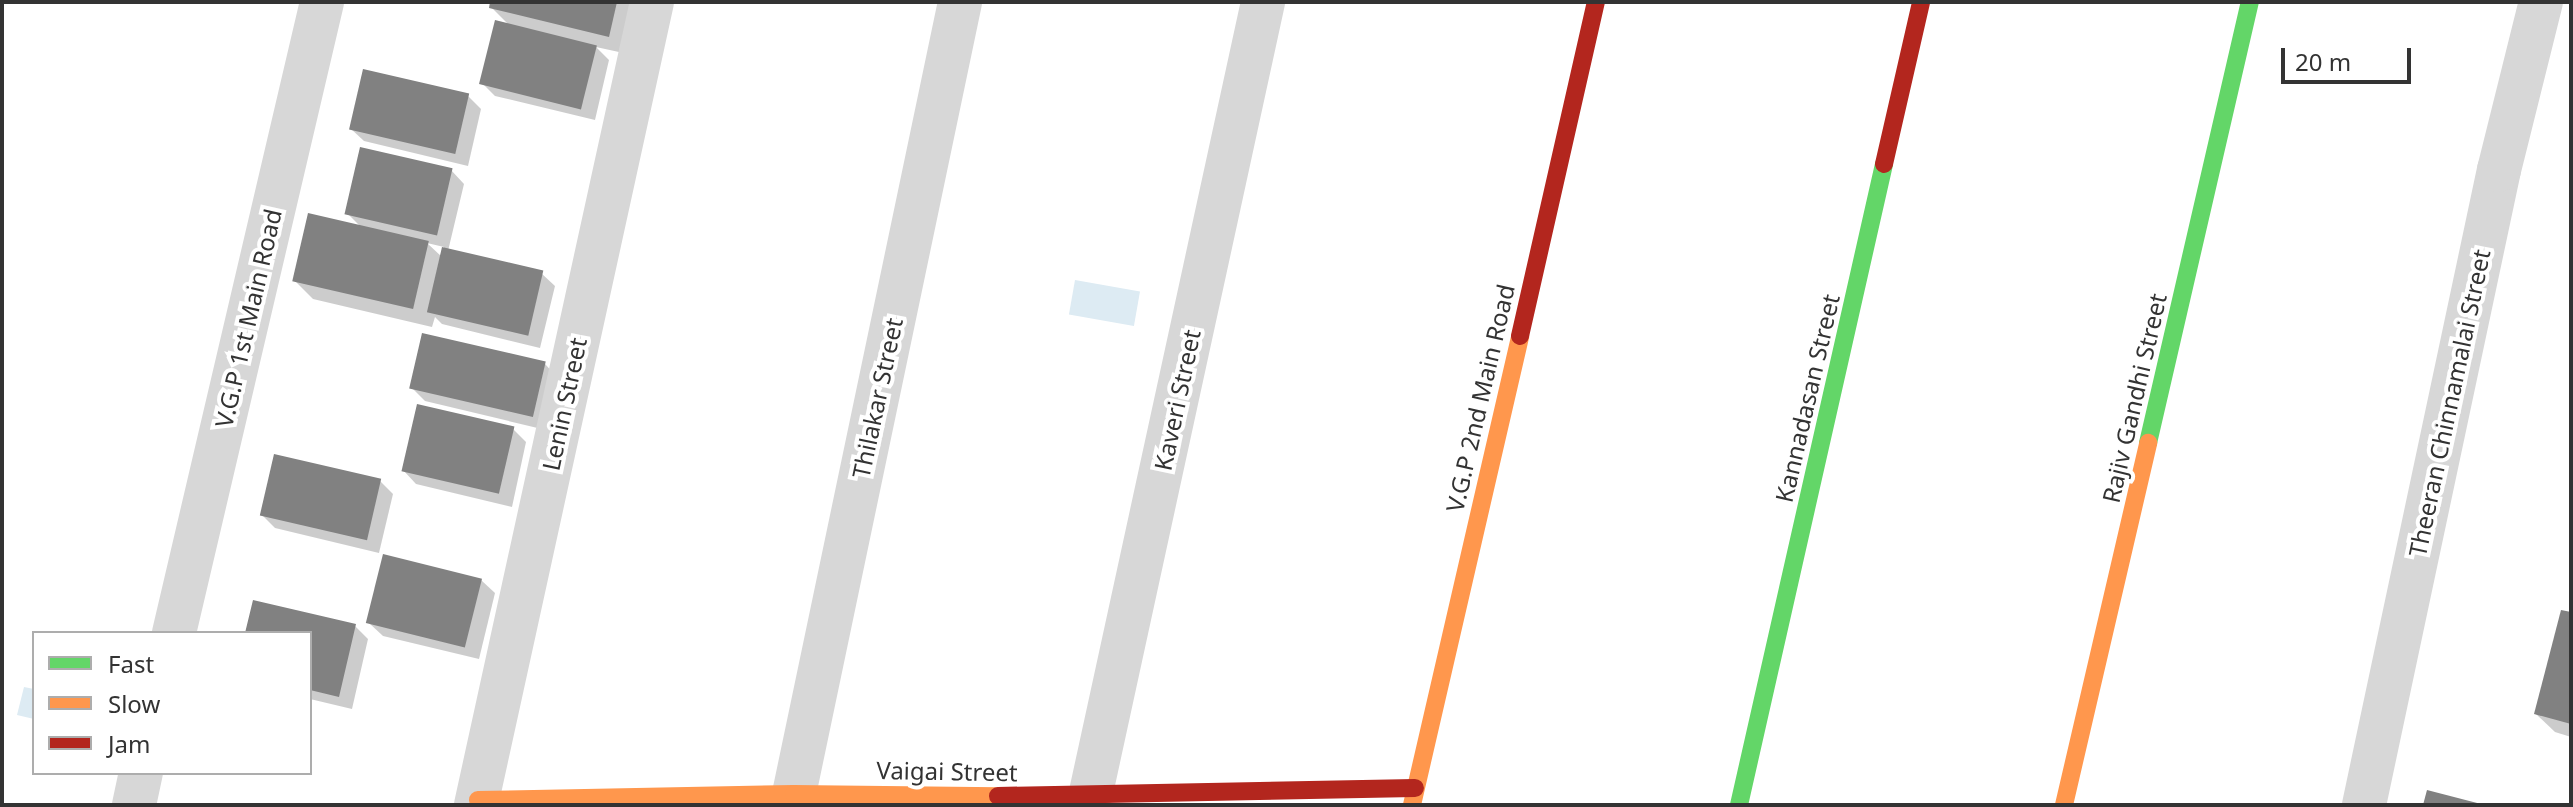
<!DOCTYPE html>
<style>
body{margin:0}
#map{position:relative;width:2573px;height:807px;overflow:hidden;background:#fff;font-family:"Noto Sans",sans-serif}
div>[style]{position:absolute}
.water>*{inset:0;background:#ddebf3;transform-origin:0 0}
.shadow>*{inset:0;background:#0003}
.building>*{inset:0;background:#818181;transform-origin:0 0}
.street>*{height:44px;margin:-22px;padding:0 22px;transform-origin:22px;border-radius:22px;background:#d7d7d7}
.fast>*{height:18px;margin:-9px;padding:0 9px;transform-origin:9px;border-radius:9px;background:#63d668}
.slow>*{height:18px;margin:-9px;padding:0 9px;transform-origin:9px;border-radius:9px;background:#ff974d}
.jam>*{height:18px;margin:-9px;padding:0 9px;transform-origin:9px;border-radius:9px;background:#b3261e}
span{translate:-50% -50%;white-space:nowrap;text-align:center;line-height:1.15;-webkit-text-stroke:8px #fff;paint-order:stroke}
.street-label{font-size:24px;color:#333}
.frame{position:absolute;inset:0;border:4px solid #333;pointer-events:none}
.legend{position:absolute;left:32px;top:631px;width:280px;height:144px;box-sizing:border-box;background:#fff;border:2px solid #adadad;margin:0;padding:10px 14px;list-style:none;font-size:24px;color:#333}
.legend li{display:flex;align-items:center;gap:16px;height:40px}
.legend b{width:40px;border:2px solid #adadad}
.scale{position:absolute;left:2281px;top:48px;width:130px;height:36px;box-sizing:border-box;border:4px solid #333;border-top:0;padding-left:10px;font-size:24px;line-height:28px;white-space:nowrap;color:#333;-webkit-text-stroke:6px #fff;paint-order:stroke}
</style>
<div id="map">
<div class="water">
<i style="left:1075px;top:280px;width:66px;height:35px;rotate:10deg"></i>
<i style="clip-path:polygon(24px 687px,34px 689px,34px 719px,17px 715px)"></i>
</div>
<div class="shadow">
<i style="clip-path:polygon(492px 2px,640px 2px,628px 54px,596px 47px,609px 60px,595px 120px,495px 96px,482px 83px,510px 26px,491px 7px)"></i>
<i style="clip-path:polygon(468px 96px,481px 109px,468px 166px,364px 141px,350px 128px)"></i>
<i style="clip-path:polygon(evenodd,451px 170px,464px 184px,448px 251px,541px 273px,555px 286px,540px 348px,442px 324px,435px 317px,432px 327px,313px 299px,294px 280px,362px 228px,347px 213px,451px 170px,427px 243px,444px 247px,442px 257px,427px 243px)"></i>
<i style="clip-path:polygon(545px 364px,558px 378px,546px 430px,425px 401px,412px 388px)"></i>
<i style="clip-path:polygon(513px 429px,526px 442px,512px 507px,416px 484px,403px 470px)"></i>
<i style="clip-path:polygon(380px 481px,393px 494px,379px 553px,275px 528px,262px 515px)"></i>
<i style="clip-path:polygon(481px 580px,495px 593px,479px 659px,383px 636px,369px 623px)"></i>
<i style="clip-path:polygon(2571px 614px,2571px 737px,2555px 732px,2536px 714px)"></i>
<i style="clip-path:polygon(355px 626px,368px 639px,352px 709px,310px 699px,310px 633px,247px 633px)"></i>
</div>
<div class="building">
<i style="clip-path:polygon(490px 2px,617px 2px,609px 37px,489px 8px)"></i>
<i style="left:495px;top:20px;width:105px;height:66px;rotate:14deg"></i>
<i style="left:363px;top:69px;width:109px;height:62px;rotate:13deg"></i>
<i style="left:360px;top:147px;width:95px;height:69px;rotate:13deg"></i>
<i style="left:308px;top:213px;width:124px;height:70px;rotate:13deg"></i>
<i style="left:442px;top:247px;width:104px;height:67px;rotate:13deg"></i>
<i style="left:422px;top:333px;width:127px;height:57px;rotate:13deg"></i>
<i style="left:417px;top:404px;width:100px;height:69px;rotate:13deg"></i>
<i style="left:274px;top:454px;width:110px;height:63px;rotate:13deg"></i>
<i style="left:383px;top:554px;width:102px;height:71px;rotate:14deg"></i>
<i style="clip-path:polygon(253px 600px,356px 624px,339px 697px,310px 690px,310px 633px,245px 633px)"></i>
<i style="clip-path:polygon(2561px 610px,2571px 612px,2571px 724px,2534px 714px)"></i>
<i style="clip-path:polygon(2427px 790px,2481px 804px,2481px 805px,2423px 805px)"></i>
</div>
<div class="street">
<i style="left:174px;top:633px;width:648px;rotate:-76.8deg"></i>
<i style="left:794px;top:794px;width:809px;rotate:-78.16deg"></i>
<i style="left:1090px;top:797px;width:814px;rotate:-77.72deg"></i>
<i style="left:134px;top:805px;width:33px;rotate:-78deg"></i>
<i style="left:476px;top:805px;width:822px;rotate:-77.64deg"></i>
<i style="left:2364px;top:805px;width:649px;rotate:-78deg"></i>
<i style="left:2499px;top:170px;width:173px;rotate:-76deg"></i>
</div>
<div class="fast">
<i style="left:2148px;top:443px;width:453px;rotate:-77deg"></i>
<i style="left:1739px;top:805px;width:657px;rotate:-77.25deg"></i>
</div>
<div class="slow">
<i style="left:478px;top:800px;width:316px;rotate:-1.1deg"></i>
<i style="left:794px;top:794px;width:204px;rotate:0.6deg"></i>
<i style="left:1412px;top:805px;width:481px;rotate:-77deg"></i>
<i style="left:2064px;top:805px;width:372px;rotate:-76.9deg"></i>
</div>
<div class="jam">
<i style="left:1884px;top:164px;width:166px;rotate:-77.1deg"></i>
<i style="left:1520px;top:336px;width:343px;rotate:-77.2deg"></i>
<i style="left:998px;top:796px;width:417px;rotate:-1.1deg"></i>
</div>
<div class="street-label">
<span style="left:248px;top:318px;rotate:-77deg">V.G.P 1st Main Road</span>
<span style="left:877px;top:398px;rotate:-78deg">Thilakar Street</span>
<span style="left:1480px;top:398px;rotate:-77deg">V.G.P 2nd Main Road</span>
<span style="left:1807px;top:398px;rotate:-77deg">Kannadasan Street</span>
<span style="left:2134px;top:398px;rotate:-77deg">Rajiv Gandhi Street</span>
<span style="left:1177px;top:400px;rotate:-78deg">Kaveri Street</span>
<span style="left:2449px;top:403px;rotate:-78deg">Theeran Chinnamalai Street</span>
<span style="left:564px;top:404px;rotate:-78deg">Lenin Street</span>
<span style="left:947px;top:771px;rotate:1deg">Vaigai Street</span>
</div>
<div class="frame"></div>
<ul class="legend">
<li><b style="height:10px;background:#63d668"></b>Fast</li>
<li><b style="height:10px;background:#ff974d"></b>Slow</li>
<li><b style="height:10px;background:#b3261e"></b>Jam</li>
</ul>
<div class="scale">20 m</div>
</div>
